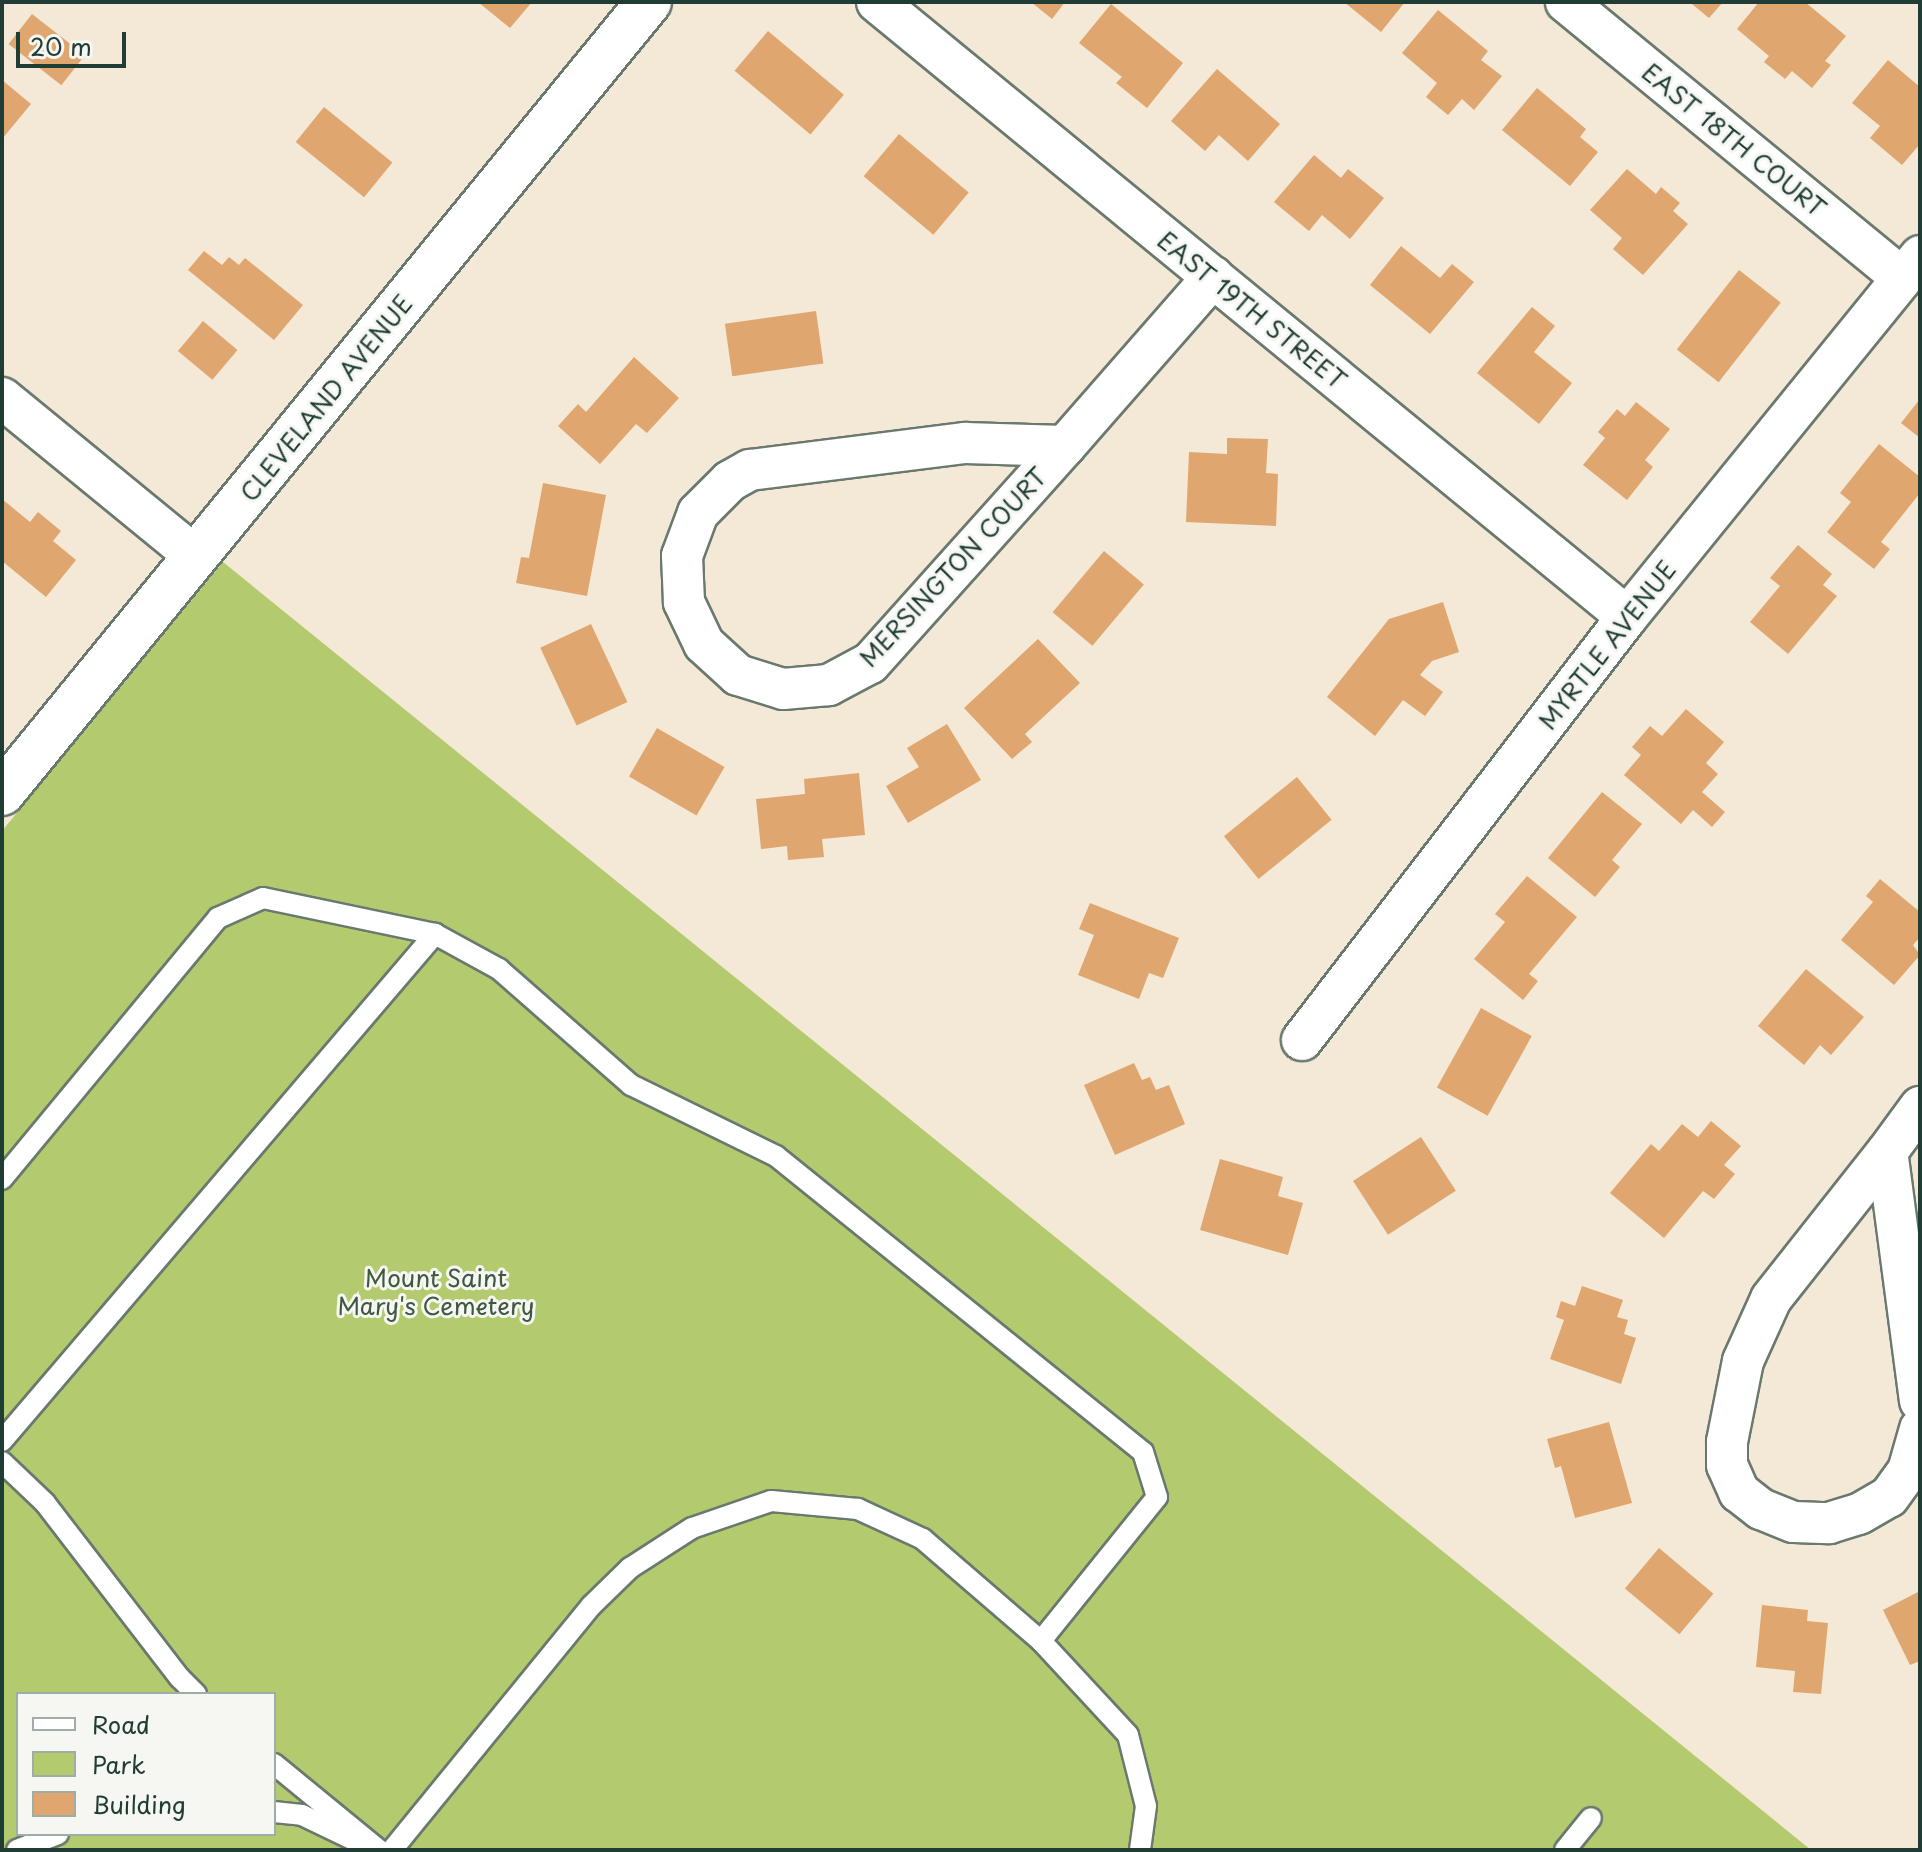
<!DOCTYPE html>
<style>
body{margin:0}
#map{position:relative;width:1922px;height:1852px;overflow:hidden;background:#f4e8d6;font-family:"Playpen Sans",sans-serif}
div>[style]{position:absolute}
.green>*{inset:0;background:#b4ca6e}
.building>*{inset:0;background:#dfa66f;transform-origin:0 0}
.roads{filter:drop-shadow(2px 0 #6a796d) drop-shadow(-2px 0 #6a796d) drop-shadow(0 2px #6a796d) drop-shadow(0 -2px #6a796d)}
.service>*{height:20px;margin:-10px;padding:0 10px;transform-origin:10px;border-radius:10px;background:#fff}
.minor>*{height:40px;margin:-20px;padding:0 20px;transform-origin:20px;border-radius:20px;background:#fff}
.secondary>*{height:44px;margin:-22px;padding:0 22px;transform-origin:22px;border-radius:22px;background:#fff}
span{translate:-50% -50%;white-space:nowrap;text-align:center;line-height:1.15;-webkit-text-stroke:6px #f6f6f2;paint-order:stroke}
.street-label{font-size:24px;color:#1f3d34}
.park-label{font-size:24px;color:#3d5940}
.frame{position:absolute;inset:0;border:4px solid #1f3d34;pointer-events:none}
.legend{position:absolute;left:16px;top:1692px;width:260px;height:144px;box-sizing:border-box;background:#f6f6f2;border:2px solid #a0aca6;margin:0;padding:10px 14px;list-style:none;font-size:24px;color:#1f3d34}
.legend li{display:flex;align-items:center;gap:16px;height:40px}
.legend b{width:40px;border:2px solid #a0aca6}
.scale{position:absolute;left:16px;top:32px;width:110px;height:36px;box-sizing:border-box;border:4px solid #1f3d34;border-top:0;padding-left:10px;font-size:24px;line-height:28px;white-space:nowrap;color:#1f3d34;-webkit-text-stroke:6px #f6f6f2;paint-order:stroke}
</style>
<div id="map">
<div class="green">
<i style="clip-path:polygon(evenodd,223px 562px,1811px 1850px,2px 1850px,2px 831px,223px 562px,18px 1694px,274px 1694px,274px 1834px,18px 1834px,18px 1694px)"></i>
</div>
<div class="building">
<i style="clip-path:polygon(478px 2px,532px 2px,510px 28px)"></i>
<i style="clip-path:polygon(1031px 2px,1065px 2px,1052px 19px)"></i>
<i style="clip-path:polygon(1344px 2px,1405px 2px,1381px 32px)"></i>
<i style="clip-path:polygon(1694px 2px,1723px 2px,1709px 18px,1692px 4px)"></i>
<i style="clip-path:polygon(1759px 2px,1805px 2px,1846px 36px,1825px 61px,1831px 65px,1812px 88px,1792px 71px,1785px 79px,1764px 62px,1769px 56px,1737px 29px)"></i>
<i style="clip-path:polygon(1111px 4px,1183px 63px,1147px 108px,1116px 83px,1122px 77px,1079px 43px)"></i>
<i style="clip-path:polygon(1438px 10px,1488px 51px,1481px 60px,1502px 76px,1474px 110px,1462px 99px,1448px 115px,1426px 97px,1437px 83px,1402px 53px)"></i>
<i style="left:32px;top:14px;width:67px;height:38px;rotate:38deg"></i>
<i style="left:768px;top:31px;width:99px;height:52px;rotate:40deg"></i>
<i style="clip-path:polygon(1888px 60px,1920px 87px,1920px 144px,1902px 165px,1870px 138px,1880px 126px,1852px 103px)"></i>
<i style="clip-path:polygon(1217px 69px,1280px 124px,1248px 161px,1219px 135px,1205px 151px,1171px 121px)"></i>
<i style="clip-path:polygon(2px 80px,31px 104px,2px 139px)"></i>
<i style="clip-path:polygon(1537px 88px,1586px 129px,1580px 137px,1598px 152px,1570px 186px,1502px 130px)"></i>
<i style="left:324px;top:107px;width:88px;height:45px;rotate:39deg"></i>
<i style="left:899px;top:134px;width:91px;height:55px;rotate:40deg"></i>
<i style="clip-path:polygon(1314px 155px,1341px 178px,1348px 169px,1384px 198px,1350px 239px,1322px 215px,1309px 231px,1274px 202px)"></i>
<i style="clip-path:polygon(1627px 169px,1656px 194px,1661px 187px,1680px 203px,1673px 211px,1688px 224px,1643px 275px,1613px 249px,1622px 238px,1590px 210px)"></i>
<i style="clip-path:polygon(1401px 246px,1440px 278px,1452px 264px,1474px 282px,1430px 334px,1370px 285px)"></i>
<i style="clip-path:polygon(204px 251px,222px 265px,229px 257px,239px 265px,245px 258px,303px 305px,274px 340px,188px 270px)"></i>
<i style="left:1739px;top:270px;width:53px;height:101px;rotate:38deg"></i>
<i style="clip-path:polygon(1532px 307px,1555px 326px,1534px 352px,1572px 383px,1539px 424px,1477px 373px)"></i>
<i style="left:816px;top:311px;width:53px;height:92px;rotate:82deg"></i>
<i style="left:203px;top:321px;width:45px;height:39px;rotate:40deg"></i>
<i style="clip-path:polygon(634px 357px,679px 398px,647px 433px,636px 424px,600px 464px,558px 426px,578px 404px,586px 412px)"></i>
<i style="clip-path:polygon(1920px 399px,1920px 438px,1901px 423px)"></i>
<i style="clip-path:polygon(1636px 402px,1670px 429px,1645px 460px,1653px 467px,1627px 500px,1583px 465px,1605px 438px,1598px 432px,1617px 409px,1625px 416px)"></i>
<i style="clip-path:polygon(1227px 438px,1268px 439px,1266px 473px,1278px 474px,1276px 526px,1186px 522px,1189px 452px,1227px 454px)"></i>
<i style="clip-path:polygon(1879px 444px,1920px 477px,1920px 493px,1881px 542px,1890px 549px,1874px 569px,1827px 532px,1851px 502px,1840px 493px)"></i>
<i style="clip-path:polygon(543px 483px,606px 495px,587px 596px,516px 583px,521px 557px,529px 558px)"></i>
<i style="clip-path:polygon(2px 499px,30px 522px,38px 512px,61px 531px,53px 541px,76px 560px,46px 597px,2px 561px)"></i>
<i style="clip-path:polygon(1798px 545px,1832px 574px,1823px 585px,1837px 596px,1788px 654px,1750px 622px,1780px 586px,1770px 578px)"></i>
<i style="left:1104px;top:551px;width:52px;height:80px;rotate:40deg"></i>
<i style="clip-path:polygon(1443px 602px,1459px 652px,1432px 661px,1420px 675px,1443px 692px,1425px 716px,1403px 700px,1375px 736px,1327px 697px,1389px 619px)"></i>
<i style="left:591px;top:624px;width:86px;height:56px;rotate:65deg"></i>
<i style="clip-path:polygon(1038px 639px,1080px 683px,1025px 734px,1032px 742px,1012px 759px,964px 708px)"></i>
<i style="clip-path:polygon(1686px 709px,1724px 742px,1706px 763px,1718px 774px,1702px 792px,1725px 812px,1712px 827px,1693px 810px,1681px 824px,1624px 775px,1641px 755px,1632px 747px,1650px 726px,1662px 736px)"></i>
<i style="clip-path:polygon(947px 724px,981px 780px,908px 823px,886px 786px,919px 767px,907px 748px)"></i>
<i style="left:657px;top:728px;width:78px;height:56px;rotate:30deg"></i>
<i style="clip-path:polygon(859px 773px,865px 835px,822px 839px,824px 857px,788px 860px,787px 846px,761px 849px,756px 799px,805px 794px,804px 779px)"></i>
<i style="left:1297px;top:777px;width:55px;height:94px;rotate:51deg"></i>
<i style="clip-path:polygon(1602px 792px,1642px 824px,1612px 860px,1620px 867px,1595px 897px,1548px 858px)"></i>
<i style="clip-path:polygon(1527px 876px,1577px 917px,1529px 974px,1538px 981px,1523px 1000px,1474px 959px,1505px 922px,1495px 914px)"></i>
<i style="clip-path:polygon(1880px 879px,1920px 912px,1920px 937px,1913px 945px,1920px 955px,1894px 985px,1841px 940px,1873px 902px,1866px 896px)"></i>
<i style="clip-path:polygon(1090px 903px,1179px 938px,1163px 978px,1149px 973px,1139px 999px,1078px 975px,1094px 935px,1079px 929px)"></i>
<i style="clip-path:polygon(1806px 969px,1864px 1017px,1831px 1055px,1820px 1045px,1804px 1065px,1758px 1026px)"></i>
<i style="left:1481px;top:1008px;width:58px;height:91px;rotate:29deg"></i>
<i style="clip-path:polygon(1134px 1063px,1142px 1080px,1150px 1077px,1156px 1090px,1169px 1085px,1185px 1124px,1115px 1155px,1084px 1085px)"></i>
<i style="clip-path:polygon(1711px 1121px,1741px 1146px,1724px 1165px,1735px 1174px,1714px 1199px,1703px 1191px,1664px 1238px,1610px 1193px,1651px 1144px,1659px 1151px,1682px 1124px,1698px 1137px)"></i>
<i style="left:1421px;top:1137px;width:64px;height:81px;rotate:57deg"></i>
<i style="clip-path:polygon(1220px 1159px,1283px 1177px,1278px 1196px,1303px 1203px,1288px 1255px,1200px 1230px)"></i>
<i style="clip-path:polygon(1582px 1286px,1623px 1300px,1617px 1317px,1628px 1320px,1624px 1334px,1636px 1338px,1621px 1384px,1550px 1359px,1564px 1320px,1556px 1317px,1561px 1301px,1575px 1306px)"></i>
<i style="clip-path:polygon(1609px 1422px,1632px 1503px,1575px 1518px,1561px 1466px,1555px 1468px,1547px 1439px)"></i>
<i style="left:1659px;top:1548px;width:71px;height:53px;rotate:40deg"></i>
<i style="clip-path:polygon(1920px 1591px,1920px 1661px,1910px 1665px,1883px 1610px)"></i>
<i style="clip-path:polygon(1762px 1605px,1808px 1610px,1807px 1621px,1828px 1623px,1821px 1694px,1793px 1692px,1795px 1671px,1756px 1667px)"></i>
</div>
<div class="roads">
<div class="service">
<i style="left:2px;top:1179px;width:339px;rotate:-50.4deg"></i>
<i style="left:218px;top:918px;width:49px;rotate:-24deg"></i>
<i style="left:263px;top:898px;width:176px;rotate:11.8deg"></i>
<i style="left:2px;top:1441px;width:667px;rotate:-49.5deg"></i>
<i style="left:435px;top:934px;width:73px;rotate:28.7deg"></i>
<i style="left:499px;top:969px;width:176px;rotate:41.3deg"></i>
<i style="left:631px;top:1085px;width:161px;rotate:26.1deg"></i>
<i style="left:776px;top:1156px;width:471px;rotate:38.9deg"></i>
<i style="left:1143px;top:1452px;width:47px;rotate:72.7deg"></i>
<i style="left:1157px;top:1497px;width:185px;rotate:128.9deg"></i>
<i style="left:1041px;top:1641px;width:156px;rotate:-139.2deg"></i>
<i style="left:923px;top:1539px;width:72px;rotate:-155.2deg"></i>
<i style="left:858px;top:1509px;width:87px;rotate:-174.7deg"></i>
<i style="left:771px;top:1501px;width:83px;rotate:161.1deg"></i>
<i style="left:692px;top:1528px;width:74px;rotate:147.2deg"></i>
<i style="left:630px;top:1568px;width:54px;rotate:135.7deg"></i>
<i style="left:591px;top:1606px;width:315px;rotate:129.2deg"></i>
<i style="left:2px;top:1462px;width:59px;rotate:43.6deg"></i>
<i style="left:45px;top:1503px;width:221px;rotate:52.4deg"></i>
<i style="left:180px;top:1678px;width:23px;rotate:45deg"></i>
<i style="left:1041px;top:1641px;width:128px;rotate:47.2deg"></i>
<i style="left:1128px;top:1735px;width:73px;rotate:75.8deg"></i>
<i style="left:1146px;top:1806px;width:44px;rotate:97.8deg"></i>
<i style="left:274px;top:1764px;width:136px;rotate:39.3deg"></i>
<i style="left:274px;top:1812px;width:28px;rotate:6deg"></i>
<i style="left:302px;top:1815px;width:60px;rotate:25.7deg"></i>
<i style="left:17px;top:1850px;width:44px;rotate:-21.3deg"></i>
<i style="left:1565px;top:1850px;width:41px;rotate:-50.9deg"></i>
</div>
<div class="minor">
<i style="left:877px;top:2px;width:970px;rotate:39.35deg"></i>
<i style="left:1566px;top:2px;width:435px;rotate:39.4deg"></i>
<i style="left:2px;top:398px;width:251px;rotate:39.3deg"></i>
<i style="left:965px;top:443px;width:100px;rotate:1.7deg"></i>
<i style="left:1065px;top:446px;width:292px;rotate:131.9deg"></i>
<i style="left:870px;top:663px;width:47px;rotate:151.8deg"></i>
<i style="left:829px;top:685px;width:46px;rotate:175deg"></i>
<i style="left:783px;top:689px;width:47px;rotate:-162.7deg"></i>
<i style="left:738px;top:675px;width:46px;rotate:-137.6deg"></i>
<i style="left:704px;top:644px;width:47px;rotate:-115.5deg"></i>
<i style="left:684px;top:602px;width:46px;rotate:-92.5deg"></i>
<i style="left:682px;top:556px;width:46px;rotate:-69.6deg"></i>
<i style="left:698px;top:513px;width:45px;rotate:-45deg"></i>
<i style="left:730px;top:481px;width:23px;rotate:-29deg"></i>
<i style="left:750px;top:470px;width:217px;rotate:-7.2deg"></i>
<i style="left:1065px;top:446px;width:225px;rotate:-48.8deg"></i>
<i style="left:1302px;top:1040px;width:533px;rotate:-52.46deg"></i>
<i style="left:1627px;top:617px;width:465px;rotate:-50.9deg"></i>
<i style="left:1887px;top:1152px;width:56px;rotate:-53.7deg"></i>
<i style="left:1920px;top:1401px;width:251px;rotate:-97.5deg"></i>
<i style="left:1887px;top:1152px;width:187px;rotate:128.3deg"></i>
<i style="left:1771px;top:1299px;width:68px;rotate:114.3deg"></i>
<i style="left:1743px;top:1361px;width:83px;rotate:101.2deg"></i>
<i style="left:1727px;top:1442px;width:23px;rotate:90deg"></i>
<i style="left:1727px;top:1465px;width:30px;rotate:66deg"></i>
<i style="left:1739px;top:1492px;width:28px;rotate:38deg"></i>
<i style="left:1761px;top:1509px;width:35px;rotate:22deg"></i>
<i style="left:1794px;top:1522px;width:35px;rotate:2deg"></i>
<i style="left:1829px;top:1523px;width:31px;rotate:-17deg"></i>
<i style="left:1859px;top:1514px;width:34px;rotate:-30deg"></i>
<i style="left:1889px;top:1497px;width:32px;rotate:-54deg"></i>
<i style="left:1908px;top:1471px;width:44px;rotate:-74.1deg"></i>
</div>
<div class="secondary">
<i style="left:2px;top:793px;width:1022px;rotate:-50.72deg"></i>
</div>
</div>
<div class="street-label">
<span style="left:1734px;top:140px;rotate:39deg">EAST 18TH COURT</span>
<span style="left:1252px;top:310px;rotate:39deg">EAST 19TH STREET</span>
<span style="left:326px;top:398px;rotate:-51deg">CLEVELAND AVENUE</span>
<span style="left:953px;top:567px;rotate:-47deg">MERSINGTON COURT</span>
<span style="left:1607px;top:645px;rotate:-52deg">MYRTLE AVENUE</span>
</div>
<div class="park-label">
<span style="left:436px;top:1292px">Mount Saint<br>Mary's Cemetery</span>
</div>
<div class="frame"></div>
<ul class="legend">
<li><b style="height:10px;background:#fff"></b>Road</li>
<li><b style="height:22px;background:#b4ca6e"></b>Park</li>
<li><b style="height:22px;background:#dfa66f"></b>Building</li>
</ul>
<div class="scale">20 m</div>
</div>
